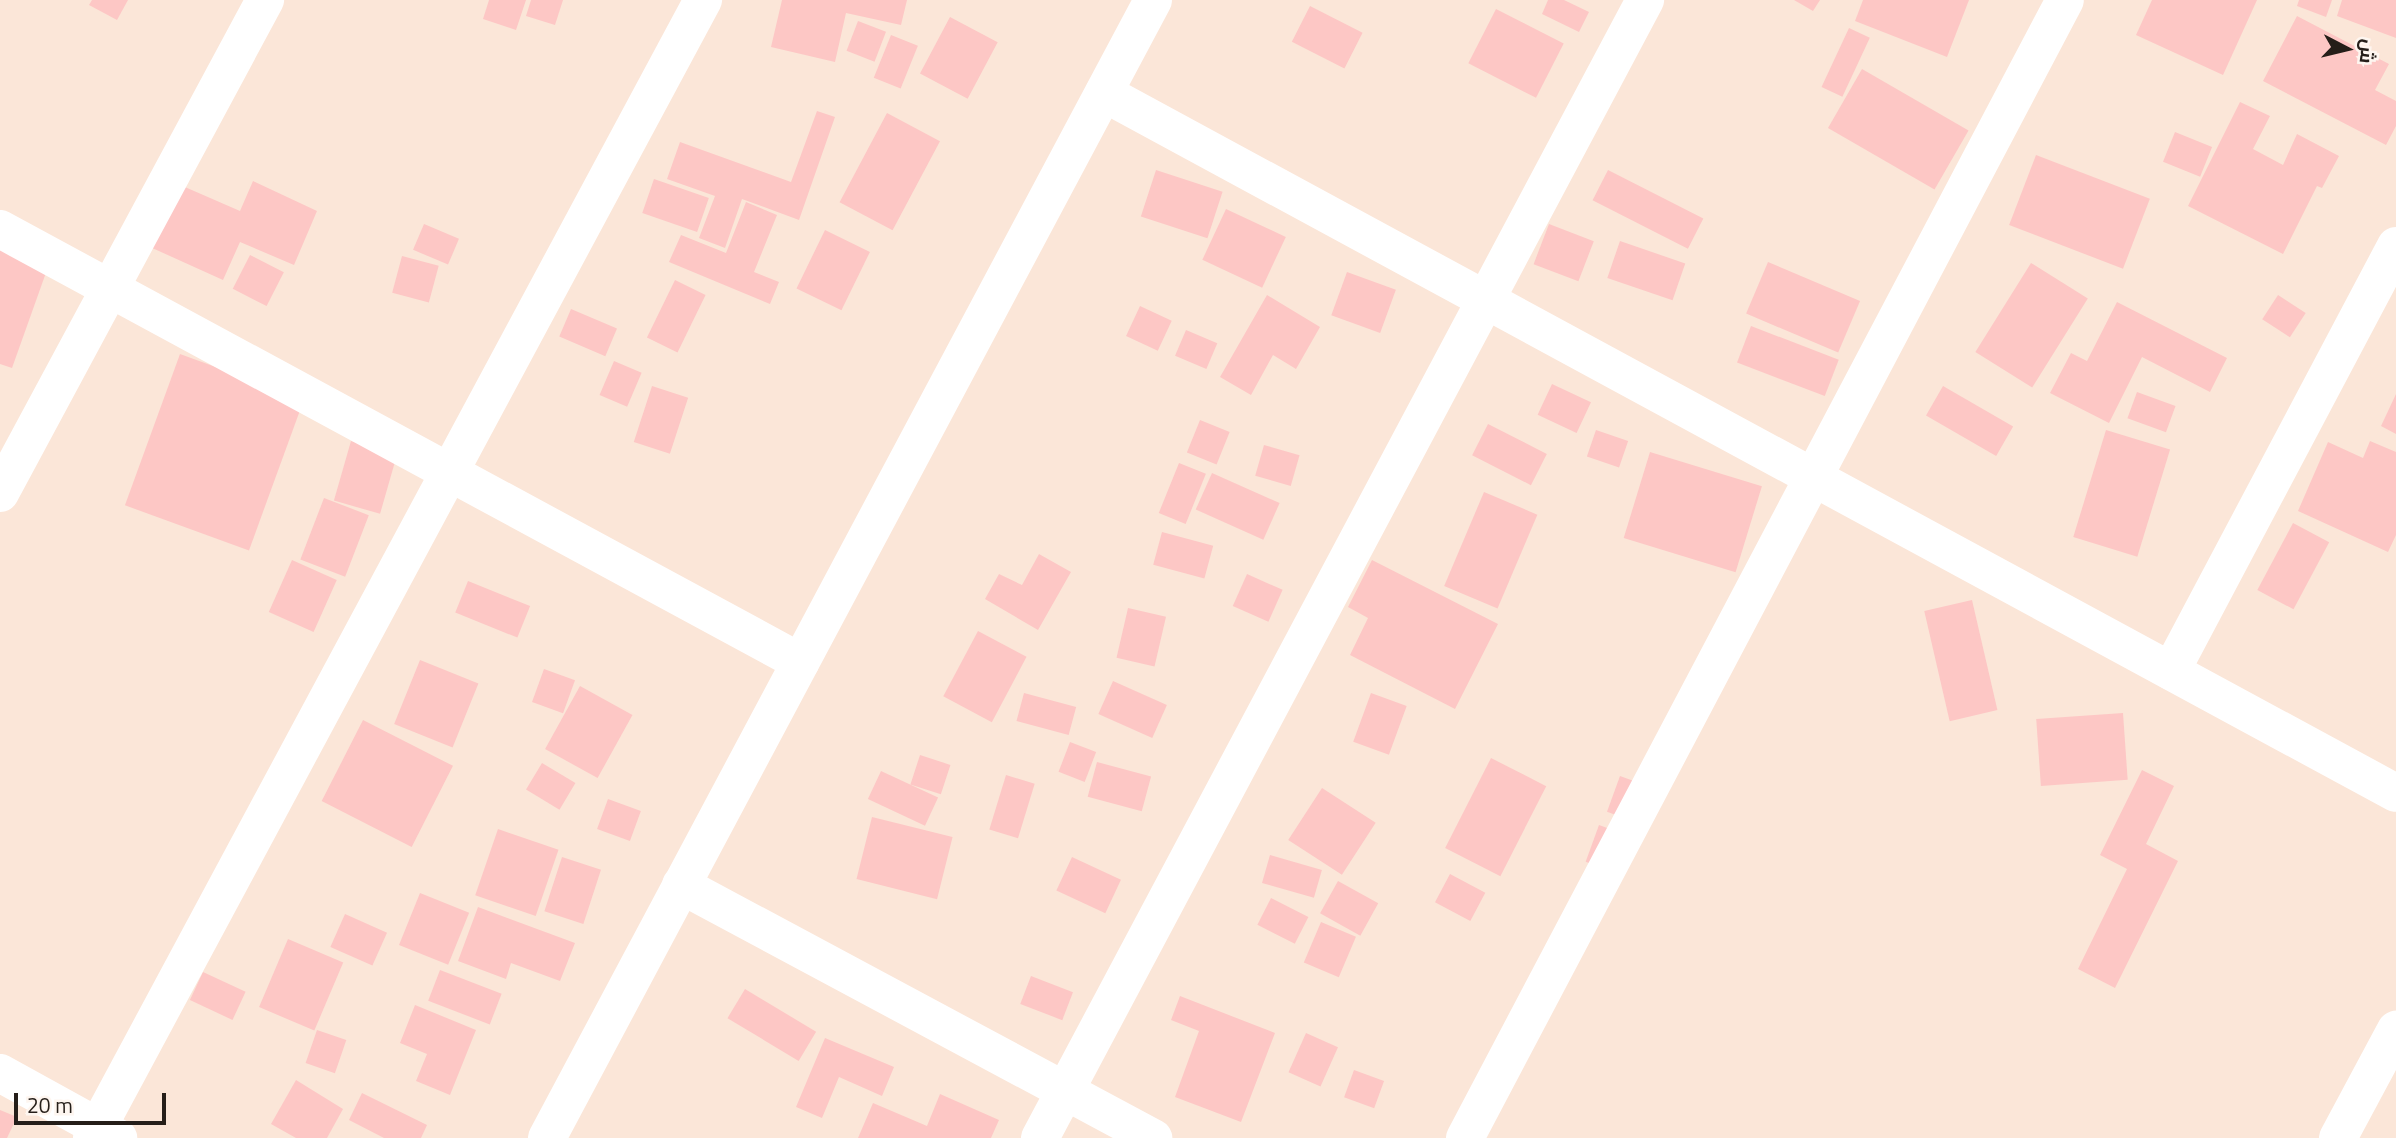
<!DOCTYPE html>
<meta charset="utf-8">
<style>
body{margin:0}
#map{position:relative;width:2396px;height:1138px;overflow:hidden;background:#fbe6d8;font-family:"Titillium Web",Cairo,sans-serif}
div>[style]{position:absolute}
.building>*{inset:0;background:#fdc7c5;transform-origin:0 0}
.minor>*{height:38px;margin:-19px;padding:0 19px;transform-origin:19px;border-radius:19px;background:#fff}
span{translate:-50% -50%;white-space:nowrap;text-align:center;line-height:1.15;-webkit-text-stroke:5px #fef6f0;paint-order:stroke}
.north{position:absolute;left:2312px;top:14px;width:70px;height:70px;-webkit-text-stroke:5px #fef6f0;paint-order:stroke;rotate:97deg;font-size:19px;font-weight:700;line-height:28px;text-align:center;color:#251e19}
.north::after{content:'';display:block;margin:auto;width:24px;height:32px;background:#251e19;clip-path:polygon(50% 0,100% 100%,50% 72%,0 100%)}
.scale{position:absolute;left:14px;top:1093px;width:152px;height:32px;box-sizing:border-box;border:4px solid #251e19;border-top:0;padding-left:9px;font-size:21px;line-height:24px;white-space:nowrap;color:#251e19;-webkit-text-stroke:5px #fef6f0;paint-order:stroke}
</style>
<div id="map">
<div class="building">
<i style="clip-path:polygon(92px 0,128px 0,117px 20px,89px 5px)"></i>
<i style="clip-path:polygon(489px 0,526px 0,516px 30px,483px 19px)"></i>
<i style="clip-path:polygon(531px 0,563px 0,555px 25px,526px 16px)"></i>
<i style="clip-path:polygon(782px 0,907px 0,901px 25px,846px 13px,835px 62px,771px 47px)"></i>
<i style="clip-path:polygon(1548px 0,1564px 0,1589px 12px,1579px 32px,1542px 14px)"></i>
<i style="clip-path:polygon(1794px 0,1820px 0,1813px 11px)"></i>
<i style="clip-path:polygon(1863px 0,1969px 0,1947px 57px,1855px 21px)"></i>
<i style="clip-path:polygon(2152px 0,2257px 0,2223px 75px,2136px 35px)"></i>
<i style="clip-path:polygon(2299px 0,2332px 0,2326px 17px,2297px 6px)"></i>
<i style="clip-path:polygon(2342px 0,2396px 0,2396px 38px,2337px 16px)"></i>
<i style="left:1310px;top:6px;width:59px;height:40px;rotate:27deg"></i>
<i style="left:1496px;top:9px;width:76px;height:61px;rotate:27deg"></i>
<i style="clip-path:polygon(2297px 16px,2389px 64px,2375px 90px,2396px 101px,2396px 126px,2386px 145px,2263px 81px)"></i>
<i style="left:950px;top:17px;width:54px;height:64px;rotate:28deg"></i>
<i style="left:858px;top:21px;width:30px;height:32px;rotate:21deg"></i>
<i style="left:1849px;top:28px;width:23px;height:65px;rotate:25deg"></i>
<i style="left:891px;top:35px;width:29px;height:46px;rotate:22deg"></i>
<i style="left:1862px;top:69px;width:123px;height:68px;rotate:30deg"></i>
<i style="clip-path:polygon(2240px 102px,2270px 116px,2253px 149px,2283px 165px,2297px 134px,2339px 156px,2322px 188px,2317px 186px,2283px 254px,2188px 206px)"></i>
<i style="clip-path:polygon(817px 111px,835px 117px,799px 220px,742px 199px,725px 248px,699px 238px,715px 196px,667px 179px,680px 142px,791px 182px)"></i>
<i style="left:887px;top:113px;width:60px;height:101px;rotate:28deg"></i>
<i style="left:2175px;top:132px;width:40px;height:32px;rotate:22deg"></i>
<i style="left:2036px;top:155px;width:122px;height:75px;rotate:21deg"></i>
<i style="left:1156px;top:170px;width:70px;height:49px;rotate:18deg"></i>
<i style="left:1608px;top:170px;width:107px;height:34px;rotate:27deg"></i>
<i style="left:654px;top:179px;width:58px;height:36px;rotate:19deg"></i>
<i style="clip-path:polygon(253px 181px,317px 211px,294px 265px,240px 242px,223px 280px,150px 247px,178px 184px,240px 211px)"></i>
<i style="clip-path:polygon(746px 202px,777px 215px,754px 272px,779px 282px,770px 304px,669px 262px,681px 235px,726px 253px)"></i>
<i style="left:1226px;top:209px;width:66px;height:56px;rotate:25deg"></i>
<i style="left:424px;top:224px;width:38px;height:28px;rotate:23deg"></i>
<i style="left:1549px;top:224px;width:48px;height:43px;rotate:21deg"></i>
<i style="left:825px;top:230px;width:50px;height:65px;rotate:26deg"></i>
<i style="left:1620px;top:241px;width:69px;height:39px;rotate:19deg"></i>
<i style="clip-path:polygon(0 250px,48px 267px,12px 368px,0 364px)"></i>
<i style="left:250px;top:255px;width:38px;height:38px;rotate:27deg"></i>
<i style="left:402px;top:256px;width:38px;height:38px;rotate:15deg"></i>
<i style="left:1768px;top:262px;width:100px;height:56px;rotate:23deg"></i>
<i style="left:2031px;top:263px;width:67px;height:105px;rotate:32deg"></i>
<i style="left:1347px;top:272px;width:52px;height:46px;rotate:20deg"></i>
<i style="left:675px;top:280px;width:34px;height:64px;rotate:26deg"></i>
<i style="clip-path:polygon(1267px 295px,1320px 327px,1296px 369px,1273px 355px,1251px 395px,1220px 377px)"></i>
<i style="left:2278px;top:295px;width:33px;height:29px;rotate:33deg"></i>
<i style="clip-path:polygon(2117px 302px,2227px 358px,2210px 392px,2142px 357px,2109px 423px,2050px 393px,2071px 353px,2087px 361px)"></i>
<i style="left:1140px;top:306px;width:35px;height:33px;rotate:25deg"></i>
<i style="left:571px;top:309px;width:50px;height:30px;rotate:23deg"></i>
<i style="left:1751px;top:326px;width:94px;height:39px;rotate:21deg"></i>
<i style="left:1186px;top:330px;width:34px;height:28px;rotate:23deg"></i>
<i style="left:180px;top:354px;width:132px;height:161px;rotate:20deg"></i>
<i style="left:614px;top:361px;width:30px;height:37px;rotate:23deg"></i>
<i style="left:1552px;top:384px;width:43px;height:34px;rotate:25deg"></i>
<i style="left:652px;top:386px;width:38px;height:59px;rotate:18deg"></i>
<i style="left:1943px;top:386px;width:81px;height:34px;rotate:30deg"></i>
<i style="left:2137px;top:392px;width:41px;height:28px;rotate:20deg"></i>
<i style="clip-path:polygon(2396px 394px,2396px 434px,2381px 426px)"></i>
<i style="left:1200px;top:420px;width:32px;height:35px;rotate:22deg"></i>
<i style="left:1488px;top:424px;width:66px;height:35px;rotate:27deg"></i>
<i style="left:1596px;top:430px;width:34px;height:28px;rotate:19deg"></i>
<i style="left:2106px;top:430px;width:67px;height:112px;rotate:17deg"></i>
<i style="left:351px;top:441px;width:48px;height:62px;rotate:16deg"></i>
<i style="clip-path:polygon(2370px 441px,2396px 452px,2396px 535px,2388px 552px,2298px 511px,2328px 442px,2363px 458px)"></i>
<i style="left:1264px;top:445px;width:37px;height:32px;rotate:16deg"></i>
<i style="left:1650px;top:452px;width:117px;height:90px;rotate:17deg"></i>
<i style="left:1179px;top:463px;width:29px;height:54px;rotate:22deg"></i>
<i style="left:1212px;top:473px;width:74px;height:40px;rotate:24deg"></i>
<i style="left:1484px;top:492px;width:58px;height:102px;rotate:23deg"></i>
<i style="left:324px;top:498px;width:48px;height:66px;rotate:21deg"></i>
<i style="left:2293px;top:523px;width:41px;height:76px;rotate:28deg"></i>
<i style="left:1162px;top:532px;width:53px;height:34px;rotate:15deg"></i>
<i style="clip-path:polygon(1039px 554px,1071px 572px,1038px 630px,985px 599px,999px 574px,1022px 585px)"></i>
<i style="left:292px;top:560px;width:49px;height:57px;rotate:24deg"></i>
<i style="clip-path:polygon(1372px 560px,1498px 624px,1455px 709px,1350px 655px,1368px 618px,1348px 607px)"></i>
<i style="left:1247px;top:574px;width:39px;height:35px;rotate:24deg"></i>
<i style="left:468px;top:581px;width:67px;height:34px;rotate:22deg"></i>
<i style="left:1972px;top:600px;width:113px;height:49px;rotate:77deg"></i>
<i style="left:1128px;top:608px;width:39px;height:51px;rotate:13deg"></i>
<i style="left:978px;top:631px;width:55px;height:74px;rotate:28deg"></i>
<i style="left:420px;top:660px;width:63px;height:69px;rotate:22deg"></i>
<i style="left:544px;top:669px;width:33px;height:35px;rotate:20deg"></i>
<i style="left:1113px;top:681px;width:59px;height:36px;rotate:24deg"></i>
<i style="left:580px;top:686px;width:60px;height:72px;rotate:29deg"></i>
<i style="left:1024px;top:693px;width:54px;height:29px;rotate:15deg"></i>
<i style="left:1371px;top:693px;width:38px;height:52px;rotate:20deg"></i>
<i style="left:2123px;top:713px;width:67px;height:87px;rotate:86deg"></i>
<i style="left:363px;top:720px;width:101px;height:91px;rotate:27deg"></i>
<i style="left:1070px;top:742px;width:28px;height:32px;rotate:21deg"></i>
<i style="left:920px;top:755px;width:32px;height:31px;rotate:18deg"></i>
<i style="left:1491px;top:758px;width:62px;height:101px;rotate:27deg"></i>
<i style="left:1097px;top:762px;width:56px;height:36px;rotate:15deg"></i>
<i style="left:542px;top:763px;width:39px;height:31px;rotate:31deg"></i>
<i style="clip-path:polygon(2142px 770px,2174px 786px,2146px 844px,2178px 861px,2115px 988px,2078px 969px,2127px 869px,2100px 855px)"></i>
<i style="left:881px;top:771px;width:63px;height:31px;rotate:25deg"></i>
<i style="left:1006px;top:775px;width:30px;height:57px;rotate:17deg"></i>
<i style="left:1620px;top:776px;width:33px;height:38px;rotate:20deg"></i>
<i style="left:1322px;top:788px;width:64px;height:62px;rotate:33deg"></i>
<i style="left:608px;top:799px;width:35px;height:32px;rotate:20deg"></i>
<i style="left:872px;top:817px;width:83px;height:64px;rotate:14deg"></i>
<i style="left:1599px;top:825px;width:29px;height:39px;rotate:20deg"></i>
<i style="left:498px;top:829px;width:64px;height:70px;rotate:19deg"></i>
<i style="left:1270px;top:855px;width:54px;height:29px;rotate:16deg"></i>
<i style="left:562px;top:857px;width:41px;height:57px;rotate:18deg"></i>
<i style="left:1072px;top:857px;width:54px;height:37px;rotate:25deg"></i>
<i style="left:1450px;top:874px;width:40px;height:32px;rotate:28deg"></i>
<i style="left:1338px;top:881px;width:46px;height:37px;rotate:29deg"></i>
<i style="left:420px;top:893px;width:53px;height:56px;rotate:22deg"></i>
<i style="left:1271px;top:898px;width:42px;height:30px;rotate:27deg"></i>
<i style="clip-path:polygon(478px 907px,575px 943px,560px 981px,511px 963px,506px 979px,458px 961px)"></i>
<i style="left:345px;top:914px;width:46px;height:36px;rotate:24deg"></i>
<i style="left:1321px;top:922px;width:38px;height:44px;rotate:23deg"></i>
<i style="left:288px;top:939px;width:60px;height:74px;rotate:23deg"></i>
<i style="left:440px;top:970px;width:66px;height:33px;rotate:21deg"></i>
<i style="left:203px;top:972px;width:47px;height:31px;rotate:25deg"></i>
<i style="left:1031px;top:976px;width:45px;height:30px;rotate:21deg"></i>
<i style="left:745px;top:989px;width:83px;height:34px;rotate:31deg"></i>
<i style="clip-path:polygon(1180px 996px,1275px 1033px,1241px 1122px,1175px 1097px,1199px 1031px,1171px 1020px)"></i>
<i style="clip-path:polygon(415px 1005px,476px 1030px,450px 1095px,416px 1081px,427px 1054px,400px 1043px)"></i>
<i style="left:317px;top:1030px;width:31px;height:35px;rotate:19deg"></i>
<i style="left:1306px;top:1033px;width:35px;height:43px;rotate:24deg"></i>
<i style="clip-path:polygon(825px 1038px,894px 1067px,882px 1096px,839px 1077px,822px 1118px,796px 1107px)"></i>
<i style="left:1354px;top:1070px;width:32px;height:29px;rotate:20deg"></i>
<i style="clip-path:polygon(296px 1080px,343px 1109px,327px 1138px,296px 1138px,271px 1124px)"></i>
<i style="clip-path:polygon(362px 1093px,427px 1125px,421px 1138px,384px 1138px,349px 1120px)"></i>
<i style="clip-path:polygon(940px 1094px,999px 1120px,991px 1138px,858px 1138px,873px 1103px,927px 1126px)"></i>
<i style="clip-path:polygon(0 1110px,17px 1117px,7px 1138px,0 1138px)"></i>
</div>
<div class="minor">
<i style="left:1104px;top:93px;width:1469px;rotate:28.45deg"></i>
<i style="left:0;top:229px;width:910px;rotate:28.42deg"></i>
<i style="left:0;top:493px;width:560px;rotate:-61.74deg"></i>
<i style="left:2171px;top:671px;width:481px;rotate:-62.1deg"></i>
<i style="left:681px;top:885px;width:536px;rotate:28.19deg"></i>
<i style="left:0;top:1073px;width:135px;rotate:28.8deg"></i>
<i style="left:92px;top:1138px;width:1292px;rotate:-61.77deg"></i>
<i style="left:547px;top:1138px;width:1289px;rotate:-61.96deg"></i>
<i style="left:1040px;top:1138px;width:1289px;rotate:-62deg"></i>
<i style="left:1465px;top:1138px;width:1286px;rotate:-62.2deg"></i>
<i style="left:2338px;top:1138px;width:123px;rotate:-61.8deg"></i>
</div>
<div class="north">ش</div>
<div class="scale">20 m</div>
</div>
